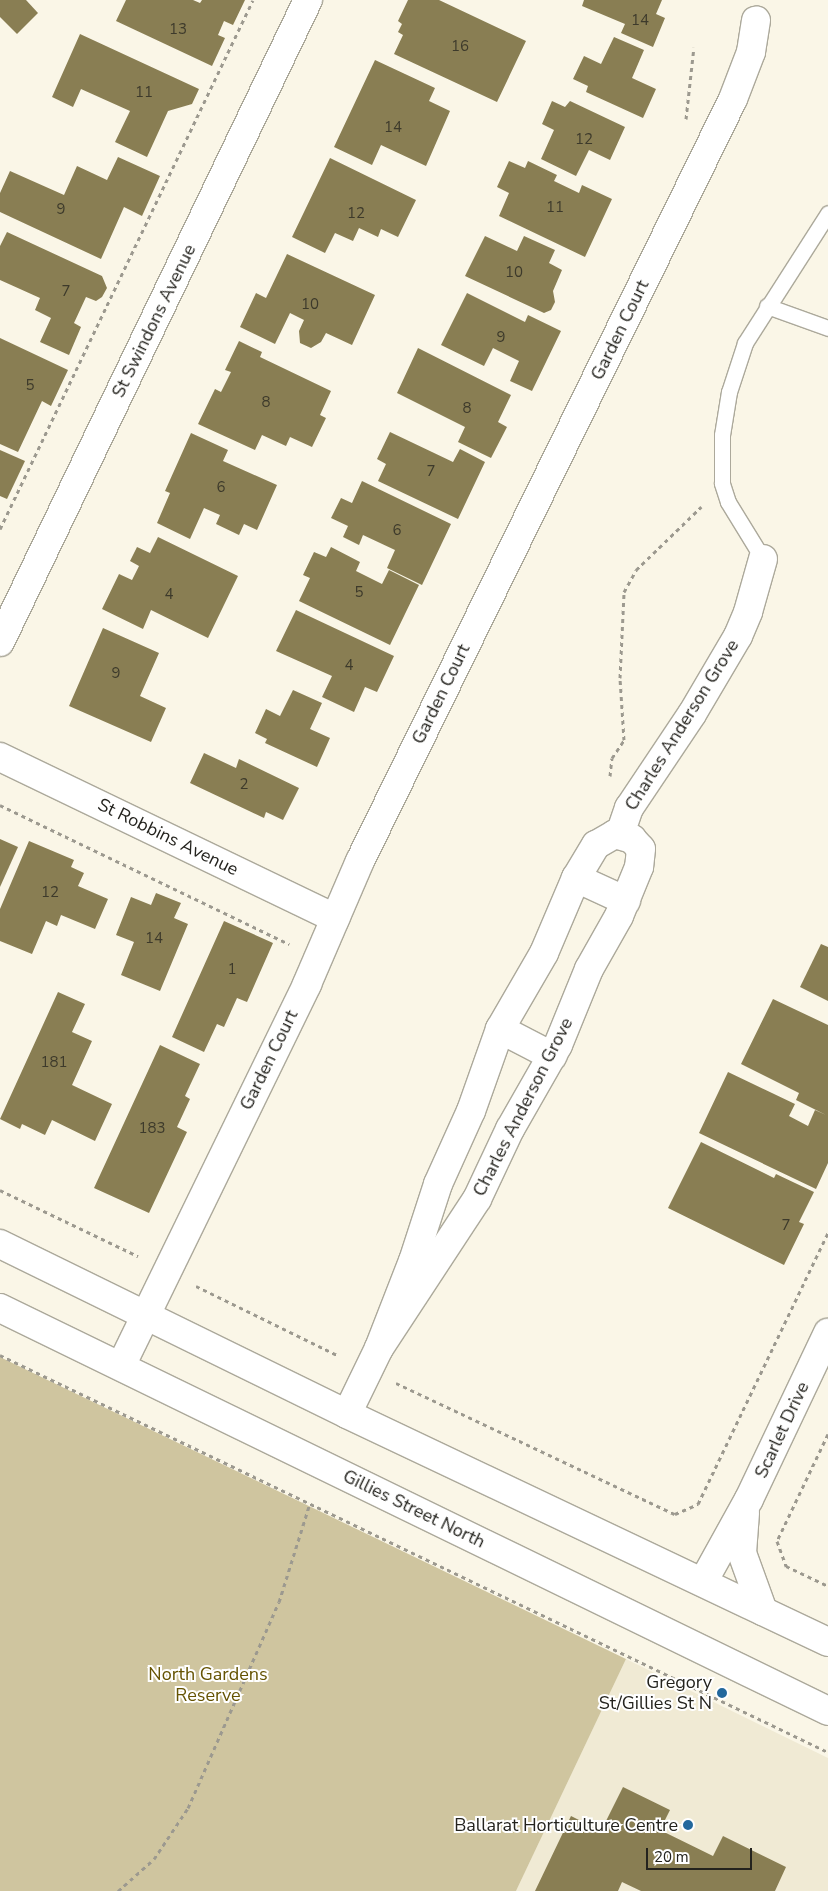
<!DOCTYPE html>
<style>
body{margin:0}
#map{position:relative;width:828px;height:1891px;overflow:hidden;background:#faf6e7;font-family:"Nunito Sans",sans-serif}
div>[style]{position:absolute}
.built>*{inset:0;background:#f0ead4}
.green>*{inset:0;background:#cfc59f}
.building>*{inset:0;background:#897e53}
.path>*{height:3px;margin-top:-1.5px;transform-origin:0;background:repeating-linear-gradient(90deg,#9c998f 0 4px,transparent 0 8px)}
.roads{filter:drop-shadow(1px 0 #aca99b) drop-shadow(-1px 0 #aca99b) drop-shadow(0 1px #aca99b) drop-shadow(0 -1px #aca99b)}
.lane>*{height:15px;margin:-7.5px;padding:0 7.5px;transform-origin:7.5px;border-radius:7.5px;background:#fff}
.street>*{height:28px;margin:-14px;padding:0 14px;transform-origin:14px;border-radius:14px;background:#fff}
.secondary>*{height:28px;margin:-14px;padding:0 14px;transform-origin:14px;border-radius:14px;background:#fff}
.dots>*{width:14px;height:14px;translate:-50% -50%;box-sizing:border-box;border:2px solid #fff;border-radius:50%}
span{translate:-50% -50%;white-space:nowrap;text-align:center;line-height:1.15;-webkit-text-stroke:4px #fff;paint-order:stroke}
.number-label{font-size:15px;color:#3d3a2b}
.number-label span{-webkit-text-stroke-width:0}
.street-label{font-size:18px;color:#24231e}
.park-label{font-size:18px;color:#655302}
.poi-label{font-size:18px;color:#24231e}
.right{translate:-100% -50%;text-align:right}
.scale{position:absolute;left:646px;top:1848px;width:106px;height:22px;box-sizing:border-box;border:2px solid #24231e;border-top:0;padding-left:6px;font-size:15px;line-height:18px;white-space:nowrap;color:#24231e;-webkit-text-stroke:4px #fff;paint-order:stroke}
</style>
<div id="map">
<div class="built">
<i style="clip-path:polygon(626px 1659px,828px 1758px,828px 1891px,516px 1891px)"></i>
</div>
<div class="green">
<i style="clip-path:polygon(0 1357px,626px 1659px,516px 1891px,0 1891px)"></i>
</div>
<div class="building">
<i style="clip-path:polygon(0 0,26px 0,38px 13px,17px 34px,0 17px)"></i>
<i style="clip-path:polygon(126px 0,193px 0,200px 3px,202px 0,245px 0,233px 25px,224px 21px,218px 35px,225px 38px,212px 66px,116px 21px)"></i>
<i style="clip-path:polygon(408px 0,439px 0,526px 41px,497px 102px,394px 54px,403px 35px,398px 32px,402px 24px,398px 21px)"></i>
<i style="clip-path:polygon(584px 0,662px 0,656px 14px,665px 18px,653px 47px,621px 33px,625px 24px,582px 6px)"></i>
<i style="clip-path:polygon(80px 34px,199px 89px,192px 104px,168px 111px,147px 157px,115px 142px,130px 111px,81px 89px,73px 107px,52px 97px)"></i>
<i style="clip-path:polygon(614px 37px,644px 50px,632px 78px,656px 89px,643px 118px,586px 92px,588px 86px,573px 79px,584px 56px,601px 64px)"></i>
<i style="clip-path:polygon(375px 60px,435px 88px,429px 101px,450px 111px,426px 166px,381px 145px,372px 165px,334px 147px)"></i>
<i style="clip-path:polygon(552px 101px,565px 107px,570px 101px,625px 127px,610px 160px,589px 150px,576px 176px,541px 159px,554px 130px,542px 124px)"></i>
<i style="clip-path:polygon(118px 157px,160px 176px,142px 216px,124px 207px,101px 259px,0 212px,0 193px,10px 171px,64px 195px,77px 166px,107px 180px)"></i>
<i style="clip-path:polygon(330px 158px,416px 200px,398px 237px,381px 229px,378px 237px,359px 228px,353px 241px,335px 233px,325px 253px,292px 237px)"></i>
<i style="clip-path:polygon(509px 161px,525px 168px,528px 161px,557px 175px,554px 181px,579px 193px,582px 185px,612px 199px,585px 257px,499px 216px,509px 193px,497px 187px)"></i>
<i style="clip-path:polygon(7px 232px,102px 276px,107px 288px,102px 297px,96px 301px,86px 297px,74px 323px,81px 327px,69px 355px,40px 342px,51px 318px,35px 310px,40px 298px,0 280px,0 246px)"></i>
<i style="clip-path:polygon(485px 236px,517px 251px,524px 236px,555px 250px,549px 263px,562px 270px,553px 291px,555px 302px,551px 310px,544px 313px,465px 276px)"></i>
<i style="clip-path:polygon(287px 254px,375px 295px,352px 345px,326px 333px,321px 342px,311px 348px,300px 343px,299px 331px,304px 320px,290px 313px,275px 344px,240px 327px,256px 293px,266px 298px)"></i>
<i style="clip-path:polygon(467px 293px,525px 322px,528px 315px,561px 331px,532px 391px,510px 381px,519px 361px,493px 348px,484px 366px,441px 345px)"></i>
<i style="clip-path:polygon(0 338px,68px 370px,51px 406px,42px 401px,18px 452px,0 444px)"></i>
<i style="clip-path:polygon(239px 341px,262px 352px,260px 357px,331px 391px,320px 415px,326px 418px,312px 447px,290px 437px,286px 446px,262px 435px,255px 450px,198px 424px,215px 389px,221px 392px,231px 372px,225px 370px)"></i>
<i style="clip-path:polygon(418px 348px,511px 395px,498px 422px,507px 427px,491px 458px,458px 442px,465px 427px,397px 393px)"></i>
<i style="clip-path:polygon(390px 432px,453px 462px,460px 449px,485px 462px,458px 519px,378px 481px,386px 464px,377px 459px)"></i>
<i style="clip-path:polygon(191px 433px,228px 450px,223px 461px,277px 485px,257px 530px,244px 524px,239px 535px,216px 524px,220px 515px,204px 508px,190px 539px,157px 523px,170px 493px,165px 491px)"></i>
<i style="clip-path:polygon(0 450px,25px 461px,7px 499px,0 496px)"></i>
<i style="clip-path:polygon(362px 481px,451px 524px,422px 585px,387px 568px,395px 550px,363px 535px,359px 545px,343px 537px,348px 526px,331px 518px,341px 498px,352px 503px)"></i>
<i style="clip-path:polygon(158px 537px,238px 576px,208px 638px,151px 610px,143px 629px,102px 609px,119px 574px,132px 580px,139px 566px,130px 561px,137px 547px,150px 553px)"></i>
<i style="clip-path:polygon(331px 547px,360px 562px,356px 571px,382px 584px,389px 570px,419px 585px,390px 645px,299px 601px,310px 578px,303px 575px,314px 552px,326px 557px)"></i>
<i style="clip-path:polygon(296px 610px,394px 656px,377px 692px,365px 687px,354px 712px,322px 697px,332px 676px,276px 651px)"></i>
<i style="clip-path:polygon(103px 628px,159px 653px,140px 696px,166px 708px,151px 742px,69px 706px)"></i>
<i style="clip-path:polygon(293px 690px,322px 703px,310px 729px,330px 738px,317px 767px,265px 743px,267px 739px,255px 733px,266px 709px,280px 716px)"></i>
<i style="clip-path:polygon(204px 753px,236px 768px,239px 759px,299px 788px,283px 820px,266px 812px,264px 818px,190px 783px)"></i>
<i style="clip-path:polygon(0 839px,18px 847px,0 887px)"></i>
<i style="clip-path:polygon(29px 841px,74px 860px,71px 867px,84px 873px,78px 886px,108px 899px,95px 929px,61px 915px,57px 926px,46px 921px,32px 954px,0 941px,0 909px)"></i>
<i style="clip-path:polygon(156px 893px,181px 903px,174px 918px,188px 924px,160px 991px,121px 975px,134px 942px,116px 935px,131px 897px,151px 905px)"></i>
<i style="clip-path:polygon(224px 921px,273px 943px,247px 1002px,237px 998px,224px 1027px,217px 1024px,204px 1052px,172px 1037px)"></i>
<i style="clip-path:polygon(821px 944px,828px 947px,828px 1001px,800px 987px)"></i>
<i style="clip-path:polygon(58px 992px,85px 1004px,72px 1032px,92px 1041px,72px 1085px,112px 1104px,95px 1141px,52px 1120px,45px 1135px,22px 1124px,20px 1129px,0 1119px)"></i>
<i style="clip-path:polygon(773px 999px,828px 1025px,828px 1163px,816px 1189px,699px 1133px,728px 1072px,795px 1104px,789px 1116px,808px 1126px,815px 1110px,826px 1115px,796px 1100px,799px 1093px,741px 1064px)"></i>
<i style="clip-path:polygon(160px 1045px,200px 1064px,185px 1096px,190px 1099px,177px 1127px,187px 1132px,149px 1213px,94px 1188px)"></i>
<i style="clip-path:polygon(701px 1142px,774px 1178px,776px 1174px,814px 1192px,799px 1222px,804px 1224px,784px 1265px,668px 1208px)"></i>
<i style="clip-path:polygon(623px 1787px,670px 1810px,660px 1830px,713px 1856px,723px 1836px,786px 1867px,775px 1891px,641px 1891px,622px 1882px,618px 1891px,535px 1891px,571px 1816px,601px 1831px)"></i>
</div>
<div class="path">
<i style="left:686px;top:119px;width:72px;rotate:-83.7deg"></i>
<i style="left:0;top:529px;width:586px;rotate:-64.44deg"></i>
<i style="left:610px;top:776px;width:18px;rotate:-84deg"></i>
<i style="left:612px;top:758px;width:22px;rotate:-56deg"></i>
<i style="left:624px;top:740px;width:62px;rotate:-93.7deg"></i>
<i style="left:620px;top:678px;width:86px;rotate:-87.3deg"></i>
<i style="left:624px;top:592px;width:25px;rotate:-61deg"></i>
<i style="left:636px;top:570px;width:91px;rotate:-44.1deg"></i>
<i style="left:0;top:805px;width:321px;rotate:25.7deg"></i>
<i style="left:0;top:1190px;width:153px;rotate:25.6deg"></i>
<i style="left:196px;top:1286px;width:159px;rotate:26.1deg"></i>
<i style="left:0;top:1355px;width:918px;rotate:25.62deg"></i>
<i style="left:396px;top:1383px;width:308px;rotate:25.2deg"></i>
<i style="left:675px;top:1514px;width:25px;rotate:-23deg"></i>
<i style="left:698px;top:1504px;width:301px;rotate:-64.4deg"></i>
<i style="left:828px;top:1434px;width:119px;rotate:115.5deg"></i>
<i style="left:777px;top:1541px;width:27px;rotate:70deg"></i>
<i style="left:786px;top:1566px;width:47px;rotate:25.5deg"></i>
<i style="left:118px;top:1891px;width:48px;rotate:-41.6deg"></i>
<i style="left:154px;top:1859px;width:61px;rotate:-56.3deg"></i>
<i style="left:188px;top:1808px;width:225px;rotate:-66.2deg"></i>
<i style="left:279px;top:1602px;width:104px;rotate:-72.6deg"></i>
</div>
<div class="roads">
<div class="lane">
<i style="left:767px;top:306px;width:65px;rotate:19.8deg"></i>
<i style="left:763px;top:559px;width:67px;rotate:-121.6deg"></i>
<i style="left:728px;top:502px;width:20px;rotate:-108deg"></i>
<i style="left:722px;top:483px;width:48px;rotate:-90deg"></i>
<i style="left:722px;top:435px;width:44px;rotate:-80.8deg"></i>
<i style="left:729px;top:392px;width:52px;rotate:-71.9deg"></i>
<i style="left:745px;top:343px;width:154px;rotate:-57.4deg"></i>
</div>
<div class="street">
<i style="left:0;top:642px;width:712px;rotate:-64.37deg"></i>
<i style="left:0;top:757px;width:372px;rotate:25.7deg"></i>
<i style="left:620px;top:834px;width:28px;rotate:-71deg"></i>
<i style="left:629px;top:808px;width:113px;rotate:-56.2deg"></i>
<i style="left:692px;top:714px;width:91px;rotate:-59.5deg"></i>
<i style="left:738px;top:636px;width:26px;rotate:-67deg"></i>
<i style="left:748px;top:612px;width:55px;rotate:-74.2deg"></i>
<i style="left:576px;top:878px;width:55px;rotate:24.7deg"></i>
<i style="left:500px;top:1029px;width:59px;rotate:27.4deg"></i>
<i style="left:121px;top:1366px;width:425px;rotate:-64deg"></i>
<i style="left:307px;top:984px;width:134px;rotate:-66.7deg"></i>
<i style="left:360px;top:861px;width:848px;rotate:-63.92deg"></i>
<i style="left:733px;top:99px;width:50px;rotate:-69deg"></i>
<i style="left:751px;top:52px;width:32px;rotate:-81deg"></i>
<i style="left:347px;top:1414px;width:73px;rotate:-64.1deg"></i>
<i style="left:379px;top:1348px;width:93px;rotate:-68.7deg"></i>
<i style="left:413px;top:1261px;width:81px;rotate:-72deg"></i>
<i style="left:438px;top:1184px;width:80px;rotate:-65.7deg"></i>
<i style="left:471px;top:1111px;width:87px;rotate:-70.5deg"></i>
<i style="left:500px;top:1029px;width:88px;rotate:-59.9deg"></i>
<i style="left:544px;top:953px;width:82px;rotate:-66.9deg"></i>
<i style="left:576px;top:878px;width:39px;rotate:-59deg"></i>
<i style="left:596px;top:845px;width:22px;rotate:-30deg"></i>
<i style="left:615px;top:834px;width:18px;rotate:16deg"></i>
<i style="left:632px;top:839px;width:13px;rotate:48deg"></i>
<i style="left:641px;top:849px;width:18px;rotate:96deg"></i>
<i style="left:639px;top:867px;width:53px;rotate:112.2deg"></i>
<i style="left:619px;top:916px;width:61px;rotate:119.5deg"></i>
<i style="left:589px;top:969px;width:82px;rotate:112.2deg"></i>
<i style="left:558px;top:1045px;width:97px;rotate:119.7deg"></i>
<i style="left:510px;top:1129px;width:77px;rotate:115.2deg"></i>
<i style="left:477px;top:1199px;width:178px;rotate:123.3deg"></i>
<i style="left:745px;top:1513px;width:40px;rotate:94.3deg"></i>
<i style="left:742px;top:1553px;width:62px;rotate:70.1deg"></i>
<i style="left:703px;top:1582px;width:95px;rotate:-61deg"></i>
<i style="left:749px;top:1499px;width:184px;rotate:-64.6deg"></i>
</div>
<div class="secondary">
<i style="left:0;top:1244px;width:386px;rotate:26.1deg"></i>
<i style="left:347px;top:1414px;width:532px;rotate:25.36deg"></i>
<i style="left:0;top:1308px;width:921px;rotate:25.95deg"></i>
</div>
</div>
<div class="dots">
<i style="left:722px;top:1693px;background:#23689c"></i>
<i style="left:688px;top:1825px;background:#23689c"></i>
</div>
<div class="number-label">
<span style="left:640px;top:21px">14</span>
<span style="left:178px;top:30px">13</span>
<span style="left:460px;top:47px">16</span>
<span style="left:144px;top:93px">11</span>
<span style="left:393px;top:128px">14</span>
<span style="left:584px;top:140px">12</span>
<span style="left:555px;top:208px">11</span>
<span style="left:61px;top:210px">9</span>
<span style="left:356px;top:214px">12</span>
<span style="left:514px;top:273px">10</span>
<span style="left:66px;top:292px">7</span>
<span style="left:310px;top:305px">10</span>
<span style="left:501px;top:338px">9</span>
<span style="left:30px;top:386px">5</span>
<span style="left:266px;top:403px">8</span>
<span style="left:467px;top:409px">8</span>
<span style="left:431px;top:472px">7</span>
<span style="left:221px;top:488px">6</span>
<span style="left:397px;top:531px">6</span>
<span style="left:359px;top:593px">5</span>
<span style="left:169px;top:595px">4</span>
<span style="left:349px;top:666px">4</span>
<span style="left:116px;top:674px">9</span>
<span style="left:244px;top:785px">2</span>
<span style="left:50px;top:893px">12</span>
<span style="left:154px;top:939px">14</span>
<span style="left:232px;top:970px">1</span>
<span style="left:54px;top:1063px">181</span>
<span style="left:152px;top:1129px">183</span>
<span style="left:786px;top:1226px">7</span>
</div>
<div class="street-label">
<span style="left:154px;top:321px;rotate:-64deg">St Swindons Avenue</span>
<span style="left:620px;top:330px;rotate:-64deg">Garden Court</span>
<span style="left:441px;top:694px;rotate:-64deg">Garden Court</span>
<span style="left:682px;top:725px;rotate:-58deg">Charles Anderson Grove</span>
<span style="left:168px;top:837px;rotate:26deg">St Robbins Avenue</span>
<span style="left:269px;top:1060px;rotate:-64deg">Garden Court</span>
<span style="left:523px;top:1107px;rotate:-63deg">Charles Anderson Grove</span>
<span style="left:782px;top:1430px;rotate:-65deg">Scarlet Drive</span>
<span style="left:414px;top:1509px;rotate:26deg">Gillies Street North</span>
</div>
<div class="park-label">
<span style="left:208px;top:1685px">North Gardens<br>Reserve</span>
</div>
<div class="poi-label">
<span class="right" style="left:712px;top:1693px">Gregory<br>St/Gillies St N</span>
<span class="right" style="left:678px;top:1825px">Ballarat Horticulture Centre</span>
</div>
<div class="scale">20 m</div>
</div>
